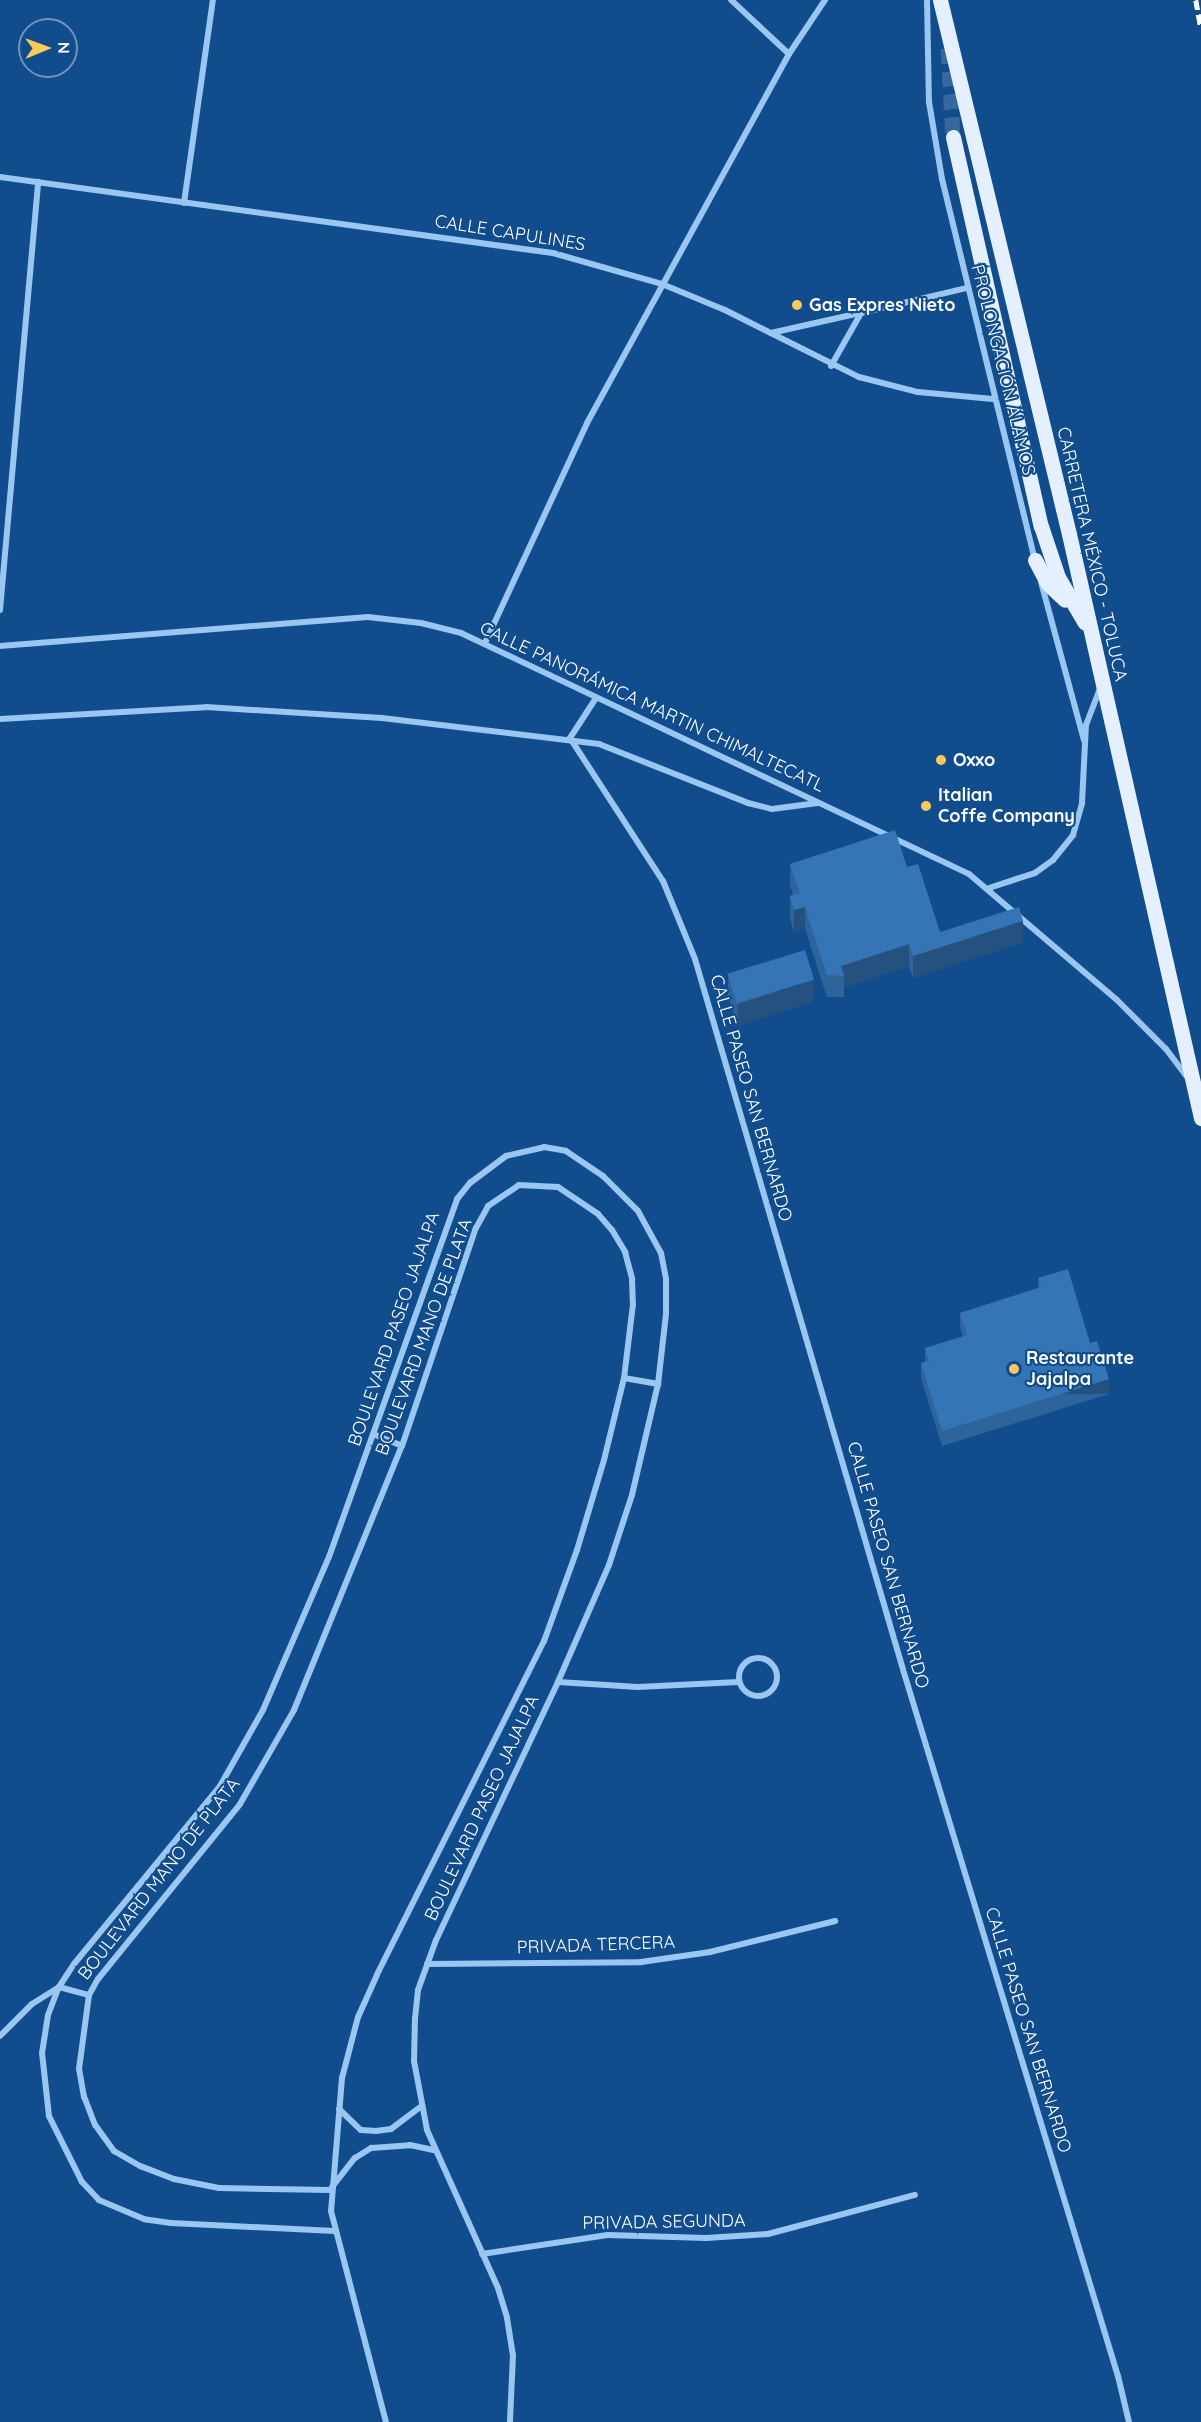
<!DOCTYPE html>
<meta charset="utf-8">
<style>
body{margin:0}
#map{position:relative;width:1201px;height:2422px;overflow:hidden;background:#114d8d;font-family:Quicksand,sans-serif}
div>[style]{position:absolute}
.primary-tunnel>*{height:15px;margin-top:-7.5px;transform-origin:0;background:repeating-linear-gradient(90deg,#35689e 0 15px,transparent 0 23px)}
.street>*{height:6px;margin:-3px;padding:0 3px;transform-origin:3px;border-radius:3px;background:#9ac6f2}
.street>.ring{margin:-3px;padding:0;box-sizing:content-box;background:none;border:6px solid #9ac6f2;border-radius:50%}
.primary>*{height:15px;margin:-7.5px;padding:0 7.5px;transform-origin:7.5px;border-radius:7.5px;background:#e4f0ff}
.rail>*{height:4.5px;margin-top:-2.25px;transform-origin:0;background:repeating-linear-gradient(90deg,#fff 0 10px,transparent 0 14.5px)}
.wall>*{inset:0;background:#2e649c}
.shaded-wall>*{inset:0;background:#25517f;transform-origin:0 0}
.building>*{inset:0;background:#3574b5;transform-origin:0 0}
.dots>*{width:16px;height:16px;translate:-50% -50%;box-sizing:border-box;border:3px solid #114d8d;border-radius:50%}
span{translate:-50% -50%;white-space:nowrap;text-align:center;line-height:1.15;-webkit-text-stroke:4.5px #114d8d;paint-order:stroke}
.street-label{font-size:18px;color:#fff}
.poi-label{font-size:18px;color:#fff;font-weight:700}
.left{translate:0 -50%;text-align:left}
.north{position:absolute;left:18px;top:18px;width:60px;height:60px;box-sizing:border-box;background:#114d8d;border:2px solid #7094bb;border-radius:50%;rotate:89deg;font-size:16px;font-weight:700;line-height:24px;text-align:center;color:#fff}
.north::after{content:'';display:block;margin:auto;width:21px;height:27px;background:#ffc85a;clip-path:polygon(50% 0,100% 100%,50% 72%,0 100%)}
</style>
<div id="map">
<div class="primary-tunnel">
<i style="left:948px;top:48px;width:89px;rotate:86.8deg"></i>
</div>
<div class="street">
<i style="left:927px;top:0;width:102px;rotate:88.9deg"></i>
<i style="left:929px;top:102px;width:78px;rotate:80.4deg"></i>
<i style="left:942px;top:179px;width:392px;rotate:76.3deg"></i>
<i style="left:789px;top:54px;width:65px;rotate:-56.3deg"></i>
<i style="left:0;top:177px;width:558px;rotate:7.83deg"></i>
<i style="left:553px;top:253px;width:113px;rotate:15.9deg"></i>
<i style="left:662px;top:284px;width:68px;rotate:22.4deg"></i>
<i style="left:725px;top:310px;width:150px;rotate:26.6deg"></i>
<i style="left:859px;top:377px;width:61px;rotate:14.3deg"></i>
<i style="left:918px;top:392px;width:75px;rotate:5.3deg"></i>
<i style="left:184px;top:203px;width:205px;rotate:-81.9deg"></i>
<i style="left:771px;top:333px;width:91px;rotate:-12.7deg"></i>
<i style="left:831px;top:366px;width:61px;rotate:-60.5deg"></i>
<i style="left:861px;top:313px;width:109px;rotate:-13.3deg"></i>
<i style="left:1041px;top:582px;width:164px;rotate:74.8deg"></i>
<i style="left:0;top:610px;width:430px;rotate:-84.9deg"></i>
<i style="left:485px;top:643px;width:242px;rotate:-65.1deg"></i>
<i style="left:587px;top:423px;width:421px;rotate:-61.3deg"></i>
<i style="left:789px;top:54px;width:79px;rotate:-137deg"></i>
<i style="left:0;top:646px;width:369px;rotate:-4.5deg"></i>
<i style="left:368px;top:617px;width:53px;rotate:6.5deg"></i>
<i style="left:421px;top:623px;width:41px;rotate:14deg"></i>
<i style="left:461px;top:633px;width:562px;rotate:25.38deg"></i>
<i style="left:969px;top:874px;width:194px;rotate:40.4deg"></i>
<i style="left:1117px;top:1000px;width:69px;rotate:45deg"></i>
<i style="left:1166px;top:1049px;width:35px;rotate:53deg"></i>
<i style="left:596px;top:698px;width:48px;rotate:123deg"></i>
<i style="left:570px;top:738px;width:171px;rotate:57deg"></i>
<i style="left:663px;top:881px;width:84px;rotate:67.7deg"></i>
<i style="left:695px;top:959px;width:747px;rotate:73.68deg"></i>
<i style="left:905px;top:1676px;width:732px;rotate:73.08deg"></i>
<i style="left:1118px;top:2376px;width:47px;rotate:76.6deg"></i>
<i style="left:0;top:719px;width:206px;rotate:-3.3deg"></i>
<i style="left:206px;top:707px;width:176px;rotate:3.6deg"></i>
<i style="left:382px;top:718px;width:219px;rotate:6.8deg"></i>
<i style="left:599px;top:744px;width:160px;rotate:21.6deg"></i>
<i style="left:748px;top:803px;width:25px;rotate:14deg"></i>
<i style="left:772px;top:809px;width:46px;rotate:-7.4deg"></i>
<i style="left:989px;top:888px;width:48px;rotate:-18.1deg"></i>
<i style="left:1035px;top:873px;width:22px;rotate:-36deg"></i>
<i style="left:1053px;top:860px;width:32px;rotate:-51deg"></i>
<i style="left:1073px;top:835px;width:33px;rotate:-74deg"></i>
<i style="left:1082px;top:803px;width:78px;rotate:-87.1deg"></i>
<i style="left:1086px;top:725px;width:42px;rotate:-69deg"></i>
<i style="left:624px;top:1378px;width:35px;rotate:10deg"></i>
<i style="left:373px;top:1434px;width:31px;rotate:22deg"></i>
<i class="ring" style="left:739px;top:1658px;width:32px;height:32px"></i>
<i style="left:558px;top:1682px;width:80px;rotate:3.6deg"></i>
<i style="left:638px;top:1687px;width:100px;rotate:-2.9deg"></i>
<i style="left:427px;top:1964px;width:214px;rotate:-0.5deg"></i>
<i style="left:641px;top:1962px;width:70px;rotate:-8.2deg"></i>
<i style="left:710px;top:1952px;width:129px;rotate:-13.9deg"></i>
<i style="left:0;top:2036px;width:45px;rotate:-45deg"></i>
<i style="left:32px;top:2004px;width:32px;rotate:-32deg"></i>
<i style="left:59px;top:1987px;width:31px;rotate:15deg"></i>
<i style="left:339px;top:2109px;width:30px;rotate:44deg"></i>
<i style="left:361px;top:2130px;width:15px;rotate:4deg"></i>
<i style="left:376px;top:2131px;width:15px;rotate:-8deg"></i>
<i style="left:391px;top:2129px;width:36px;rotate:-37deg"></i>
<i style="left:332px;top:2187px;width:37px;rotate:-52deg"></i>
<i style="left:355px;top:2158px;width:19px;rotate:-32deg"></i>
<i style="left:371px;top:2148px;width:39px;rotate:-4deg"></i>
<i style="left:410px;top:2145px;width:25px;rotate:12deg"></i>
<i style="left:330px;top:2190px;width:111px;rotate:-179deg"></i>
<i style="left:219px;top:2188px;width:46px;rotate:-168.7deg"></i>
<i style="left:174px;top:2179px;width:36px;rotate:-159deg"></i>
<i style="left:140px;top:2166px;width:30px;rotate:-150deg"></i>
<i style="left:114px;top:2151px;width:32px;rotate:-126deg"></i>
<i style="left:95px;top:2125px;width:30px;rotate:-111deg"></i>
<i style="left:84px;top:2097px;width:28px;rotate:-100deg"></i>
<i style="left:79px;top:2069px;width:75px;rotate:-82.3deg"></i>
<i style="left:89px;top:1995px;width:18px;rotate:-61deg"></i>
<i style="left:98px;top:1979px;width:225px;rotate:-50.9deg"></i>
<i style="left:240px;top:1804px;width:108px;rotate:-60.1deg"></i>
<i style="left:294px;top:1710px;width:285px;rotate:-67.8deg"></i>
<i style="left:402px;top:1446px;width:230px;rotate:-71.3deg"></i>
<i style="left:476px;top:1228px;width:25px;rotate:-61deg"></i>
<i style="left:488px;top:1206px;width:37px;rotate:-34deg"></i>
<i style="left:519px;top:1185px;width:39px;rotate:3deg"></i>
<i style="left:558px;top:1187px;width:48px;rotate:34deg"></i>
<i style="left:598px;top:1214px;width:21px;rotate:49deg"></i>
<i style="left:612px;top:1230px;width:26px;rotate:59deg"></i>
<i style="left:625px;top:1252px;width:28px;rotate:75deg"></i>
<i style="left:632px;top:1279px;width:25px;rotate:88deg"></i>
<i style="left:633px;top:1304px;width:75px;rotate:96.9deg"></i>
<i style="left:624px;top:1378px;width:84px;rotate:103.7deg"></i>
<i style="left:604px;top:1460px;width:94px;rotate:106.7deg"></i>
<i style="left:577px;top:1550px;width:97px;rotate:109.9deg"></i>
<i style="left:544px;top:1641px;width:373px;rotate:116.6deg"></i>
<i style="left:377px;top:1975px;width:46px;rotate:114.3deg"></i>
<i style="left:358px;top:2017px;width:63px;rotate:104.7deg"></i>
<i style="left:342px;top:2078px;width:133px;rotate:94.7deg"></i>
<i style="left:331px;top:2211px;width:218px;rotate:75.4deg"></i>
<i style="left:334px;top:2231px;width:163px;rotate:-177.2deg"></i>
<i style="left:171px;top:2223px;width:27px;rotate:-172deg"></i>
<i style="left:144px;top:2219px;width:49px;rotate:-157.1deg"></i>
<i style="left:99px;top:2200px;width:25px;rotate:-133deg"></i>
<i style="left:82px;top:2182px;width:74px;rotate:-116.6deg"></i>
<i style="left:49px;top:2116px;width:63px;rotate:-96.3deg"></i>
<i style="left:42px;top:2053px;width:38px;rotate:-81deg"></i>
<i style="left:48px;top:2015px;width:30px;rotate:-69deg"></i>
<i style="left:59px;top:1987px;width:27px;rotate:-57deg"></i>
<i style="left:74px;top:1964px;width:230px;rotate:-50.6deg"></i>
<i style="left:220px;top:1786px;width:87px;rotate:-60.5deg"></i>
<i style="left:263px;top:1710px;width:167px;rotate:-66.7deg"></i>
<i style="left:329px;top:1557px;width:380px;rotate:-70.3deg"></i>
<i style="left:457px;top:1199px;width:21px;rotate:-51deg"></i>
<i style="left:470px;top:1183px;width:45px;rotate:-36.9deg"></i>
<i style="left:506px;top:1156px;width:39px;rotate:-13deg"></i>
<i style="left:544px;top:1147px;width:22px;rotate:10deg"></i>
<i style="left:566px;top:1151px;width:45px;rotate:34deg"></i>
<i style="left:603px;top:1176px;width:49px;rotate:45deg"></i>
<i style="left:638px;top:1211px;width:48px;rotate:61.3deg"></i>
<i style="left:661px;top:1253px;width:26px;rotate:79deg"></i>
<i style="left:666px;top:1279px;width:35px;rotate:90deg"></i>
<i style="left:666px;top:1314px;width:70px;rotate:96.5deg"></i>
<i style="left:658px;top:1384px;width:114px;rotate:103.2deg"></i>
<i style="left:632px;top:1495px;width:74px;rotate:108.2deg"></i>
<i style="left:609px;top:1565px;width:128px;rotate:113.6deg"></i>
<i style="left:558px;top:1682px;width:285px;rotate:115.3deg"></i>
<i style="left:436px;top:1940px;width:53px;rotate:109.8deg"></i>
<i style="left:418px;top:1990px;width:28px;rotate:96deg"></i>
<i style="left:415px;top:2018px;width:43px;rotate:91.3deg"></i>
<i style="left:414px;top:2061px;width:70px;rotate:79.3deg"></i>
<i style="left:427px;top:2130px;width:173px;rotate:65.8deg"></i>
<i style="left:498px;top:2288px;width:31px;rotate:73deg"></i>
<i style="left:507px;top:2318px;width:37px;rotate:81deg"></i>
<i style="left:513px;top:2355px;width:67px;rotate:92.6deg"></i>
<i style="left:482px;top:2254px;width:127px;rotate:-8.6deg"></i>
<i style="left:608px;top:2235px;width:98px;rotate:1.8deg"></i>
<i style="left:706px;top:2238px;width:62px;rotate:-3.7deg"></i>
<i style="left:768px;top:2234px;width:152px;rotate:-14.9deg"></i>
</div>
<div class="primary">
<i style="left:940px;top:0;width:549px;rotate:76.42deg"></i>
<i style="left:1069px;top:534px;width:599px;rotate:77.26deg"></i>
<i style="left:953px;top:137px;width:399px;rotate:77.3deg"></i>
<i style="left:1041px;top:526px;width:54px;rotate:71.6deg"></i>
<i style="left:1058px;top:577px;width:53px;rotate:59.6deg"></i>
<i style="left:1035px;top:560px;width:27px;rotate:62deg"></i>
<i style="left:1048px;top:584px;width:23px;rotate:43deg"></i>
</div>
<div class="rail">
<i style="left:1196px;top:0;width:28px;rotate:80deg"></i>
</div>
<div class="wall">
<i style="clip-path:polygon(790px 864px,907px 867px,940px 932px,1023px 942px,913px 978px,909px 966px,844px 987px,844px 997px,827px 997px,805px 929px,794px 932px,790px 918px,790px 896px,793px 895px,790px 885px)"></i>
<i style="clip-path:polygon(728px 975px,814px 1001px,738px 1026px,728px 996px)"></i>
<i style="clip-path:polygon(1038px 1278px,1090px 1343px,1109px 1394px,942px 1446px,921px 1378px,921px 1363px,925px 1362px,925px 1348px,963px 1337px,960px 1328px,960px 1313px,1038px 1288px)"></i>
</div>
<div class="shaded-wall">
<i style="clip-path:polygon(805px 907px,805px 929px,794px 932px,794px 910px)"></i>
<i style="clip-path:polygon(1023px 921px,1023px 942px,913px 978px,913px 956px)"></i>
<i style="clip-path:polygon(909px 944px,909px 966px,844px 987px,844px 976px,841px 966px)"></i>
<i style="clip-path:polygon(814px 980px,814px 1001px,738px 1026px,738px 1004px)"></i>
<i style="left:1109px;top:1379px;width:15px;height:175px;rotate:90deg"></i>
</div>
<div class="building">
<i style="clip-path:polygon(895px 830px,907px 867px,918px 864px,940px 932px,1019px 907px,1023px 921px,913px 956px,909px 944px,841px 966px,844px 976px,827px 975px,805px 907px,794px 910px,790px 896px,800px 893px,790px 864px)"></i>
<i style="left:805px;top:950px;width:31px;height:81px;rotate:73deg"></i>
<i style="clip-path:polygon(1068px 1269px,1090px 1343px,1097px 1341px,1109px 1379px,942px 1431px,921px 1363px,929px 1361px,925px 1348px,967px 1335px,960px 1313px,1041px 1287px,1038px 1278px)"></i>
</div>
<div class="dots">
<i style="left:797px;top:305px;background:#ffc85a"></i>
<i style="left:941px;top:760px;background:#ffc85a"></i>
<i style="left:926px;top:806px;background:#ffc85a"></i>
<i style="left:1014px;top:1369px;background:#ffc85a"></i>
</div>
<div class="street-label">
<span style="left:510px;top:233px;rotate:9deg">CALLE CAPULINES</span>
<span style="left:1003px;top:370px;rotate:76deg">PROLONGACIÓN ÁLAMOS</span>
<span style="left:1092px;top:554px;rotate:77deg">CARRETERA MÉXICO - TOLUCA</span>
<span style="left:652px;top:707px;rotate:25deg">CALLE PANORÁMICA MARTIN CHIMALTECATL</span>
<span style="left:751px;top:1098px;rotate:74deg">CALLE PASEO SAN BERNARDO</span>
<span style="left:394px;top:1329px;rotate:-71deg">BOULEVARD PASEO JAJALPA</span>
<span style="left:424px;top:1337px;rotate:-70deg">BOULEVARD MANO DE PLATA</span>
<span style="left:888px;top:1565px;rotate:74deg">CALLE PASEO SAN BERNARDO</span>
<span style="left:482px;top:1808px;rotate:-65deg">BOULEVARD PASEO JAJALPA</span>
<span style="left:159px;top:1879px;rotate:-52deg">BOULEVARD MANO DE PLATA</span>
<span style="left:596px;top:1945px;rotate:-2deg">PRIVADA TERCERA</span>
<span style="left:1028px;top:2030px;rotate:73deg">CALLE PASEO SAN BERNARDO</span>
<span style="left:664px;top:2222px;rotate:-1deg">PRIVADA SEGUNDA</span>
</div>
<div class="poi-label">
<span class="left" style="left:809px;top:305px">Gas Expres Nieto</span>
<span class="left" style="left:953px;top:760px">Oxxo</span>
<span class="left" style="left:938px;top:806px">Italian<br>Coffe Company</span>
<span class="left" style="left:1026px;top:1369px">Restaurante<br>Jajalpa</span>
</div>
<div class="north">N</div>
</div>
